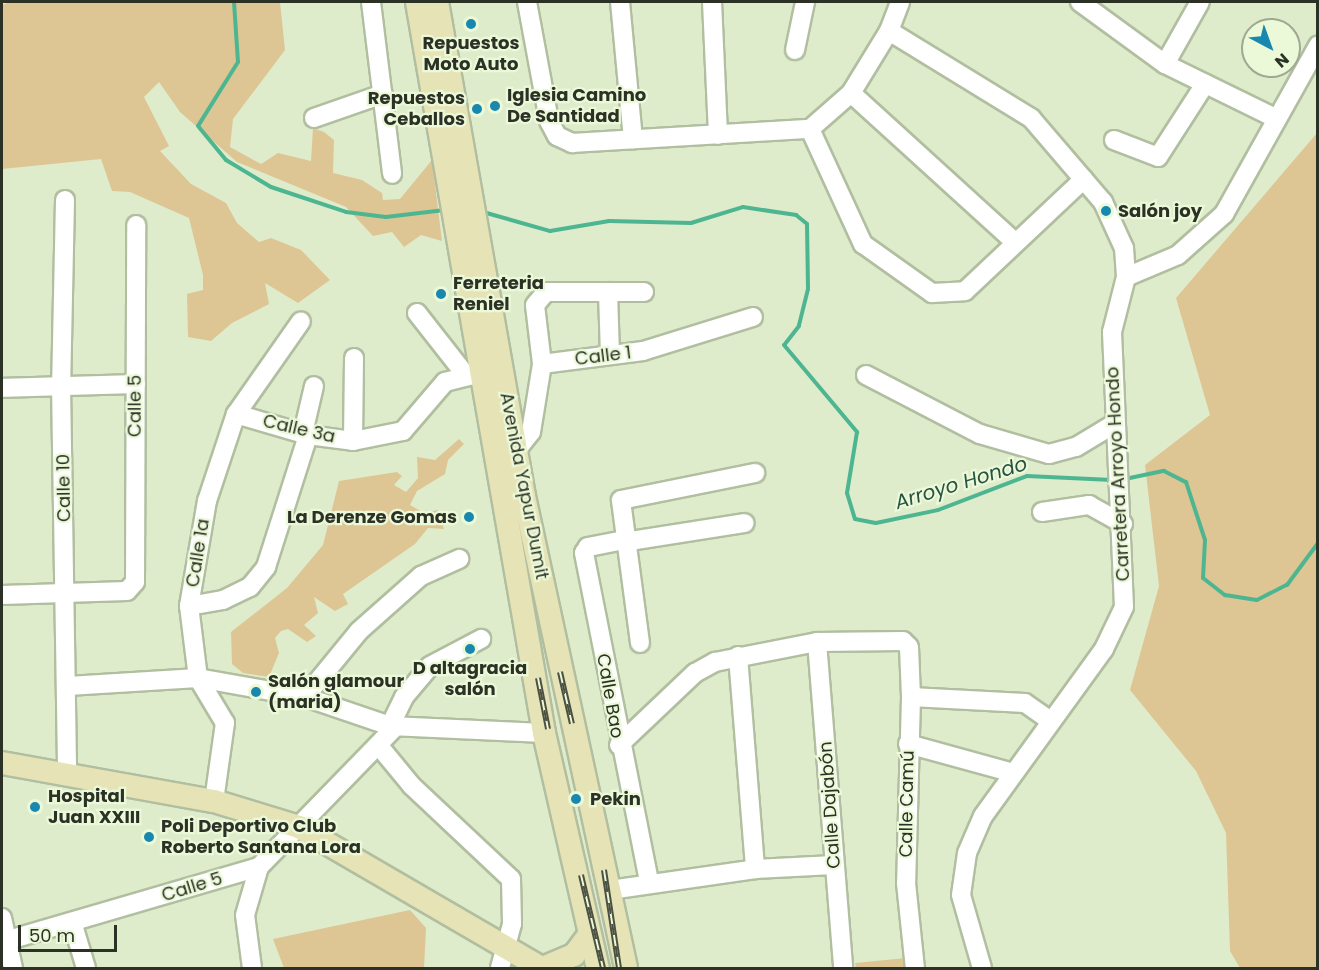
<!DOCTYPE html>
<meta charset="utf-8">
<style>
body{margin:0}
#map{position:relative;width:1319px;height:970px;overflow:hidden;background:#deeccc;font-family:Poppins,sans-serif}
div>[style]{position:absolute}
.green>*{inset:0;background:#ddc694}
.stream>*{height:4px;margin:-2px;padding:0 2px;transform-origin:2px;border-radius:2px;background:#4db690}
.roads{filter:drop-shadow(2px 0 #b1bea0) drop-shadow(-2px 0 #b1bea0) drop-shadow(0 2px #b1bea0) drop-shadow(0 -2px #b1bea0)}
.minor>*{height:18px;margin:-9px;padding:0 9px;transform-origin:9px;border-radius:9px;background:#fff}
.major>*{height:22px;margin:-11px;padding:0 11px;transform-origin:11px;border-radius:11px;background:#e6e4b6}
.rail>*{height:6px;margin-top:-3px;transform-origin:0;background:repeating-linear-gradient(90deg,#ebf9d9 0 11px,#4b5142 0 22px);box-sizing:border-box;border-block:2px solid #4b5142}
.dots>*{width:16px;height:16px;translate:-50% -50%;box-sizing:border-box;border:3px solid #ebf9d9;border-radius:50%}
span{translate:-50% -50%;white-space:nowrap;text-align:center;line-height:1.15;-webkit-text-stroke:4.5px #ebf9d9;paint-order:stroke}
.poi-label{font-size:18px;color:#2c3125;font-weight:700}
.left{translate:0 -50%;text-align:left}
.right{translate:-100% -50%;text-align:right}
.street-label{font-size:18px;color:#2c3125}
.water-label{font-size:20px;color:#265342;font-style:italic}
.frame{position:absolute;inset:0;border:3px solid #2c3125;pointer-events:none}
.north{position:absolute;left:1241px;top:18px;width:60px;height:60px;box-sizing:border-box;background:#ebf9d9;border:2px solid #9fa991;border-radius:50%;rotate:139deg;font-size:16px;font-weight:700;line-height:24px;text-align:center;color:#2c3125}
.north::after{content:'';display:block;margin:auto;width:21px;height:27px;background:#1888ae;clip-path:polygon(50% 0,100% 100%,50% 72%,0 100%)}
.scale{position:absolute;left:18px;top:925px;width:99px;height:27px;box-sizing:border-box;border:3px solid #2c3125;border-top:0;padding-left:8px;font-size:18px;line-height:21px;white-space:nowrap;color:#2c3125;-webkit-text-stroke:4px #ebf9d9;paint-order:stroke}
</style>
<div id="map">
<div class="green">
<i style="clip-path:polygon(10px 2px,280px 2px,285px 50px,233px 119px,230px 147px,261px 164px,278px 153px,311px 161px,313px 128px,324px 132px,334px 140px,333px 173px,362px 180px,382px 193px,383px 200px,400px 199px,432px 160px,442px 241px,421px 235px,404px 247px,392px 232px,373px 236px,346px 207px,237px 162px,180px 112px,159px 82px,144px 97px,169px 146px,160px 151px,191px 184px,226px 203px,237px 223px,259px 242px,271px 238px,301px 250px,330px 280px,298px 303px,265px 283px,269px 304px,232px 323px,211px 341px,188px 337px,187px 294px,203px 290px,203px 275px,189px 218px,130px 192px,112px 191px,101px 159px,2px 169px,2px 5px)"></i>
<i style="clip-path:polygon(1317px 133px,1317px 968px,1240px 968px,1230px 951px,1226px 833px,1196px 771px,1130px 690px,1159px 586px,1145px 465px,1210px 415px,1176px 298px)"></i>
<i style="clip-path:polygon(459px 439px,464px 444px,448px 460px,445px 474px,417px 491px,410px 505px,424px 513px,438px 510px,444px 529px,428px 528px,415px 544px,343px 594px,348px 604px,335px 611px,314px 597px,318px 613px,304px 625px,316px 636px,307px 642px,288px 629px,281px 631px,275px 638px,279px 653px,269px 677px,243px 673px,232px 664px,231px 632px,287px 588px,323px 545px,339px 481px,397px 472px,402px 476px,394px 485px,406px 492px,418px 478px,417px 457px,435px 460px)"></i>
<i style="clip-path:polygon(410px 910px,426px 928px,424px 968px,284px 968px,273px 939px)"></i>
<i style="clip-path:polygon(906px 958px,907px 968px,856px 968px,855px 963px)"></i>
</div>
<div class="stream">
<i style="left:234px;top:2px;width:60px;rotate:86.2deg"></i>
<i style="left:238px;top:62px;width:75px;rotate:122deg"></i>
<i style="left:198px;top:126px;width:44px;rotate:50.5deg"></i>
<i style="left:226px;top:160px;width:52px;rotate:31deg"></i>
<i style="left:271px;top:187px;width:79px;rotate:18.4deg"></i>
<i style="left:346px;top:212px;width:40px;rotate:7.1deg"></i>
<i style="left:386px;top:217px;width:59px;rotate:-6.8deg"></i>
<i style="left:483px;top:212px;width:70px;rotate:15.8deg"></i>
<i style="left:550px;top:231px;width:60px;rotate:-9.6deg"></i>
<i style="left:609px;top:221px;width:82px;rotate:1.4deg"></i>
<i style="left:691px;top:223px;width:54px;rotate:-17.1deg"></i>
<i style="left:743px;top:207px;width:54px;rotate:8.6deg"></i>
<i style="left:796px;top:215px;width:14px;rotate:39deg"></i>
<i style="left:807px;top:224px;width:65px;rotate:89.1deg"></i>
<i style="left:808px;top:289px;width:38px;rotate:104deg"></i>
<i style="left:799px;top:326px;width:24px;rotate:128deg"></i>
<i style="left:784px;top:345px;width:114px;rotate:50deg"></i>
<i style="left:857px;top:432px;width:62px;rotate:99.3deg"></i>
<i style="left:847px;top:493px;width:27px;rotate:73deg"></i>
<i style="left:855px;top:519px;width:21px;rotate:11deg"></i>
<i style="left:876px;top:523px;width:63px;rotate:-11.8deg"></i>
<i style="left:938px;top:510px;width:95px;rotate:-20.9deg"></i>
<i style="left:1027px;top:476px;width:85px;rotate:2.7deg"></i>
<i style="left:1125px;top:479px;width:40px;rotate:-12deg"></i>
<i style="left:1164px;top:471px;width:25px;rotate:27deg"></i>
<i style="left:1186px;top:482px;width:61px;rotate:71.9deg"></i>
<i style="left:1205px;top:540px;width:38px;rotate:93deg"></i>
<i style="left:1203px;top:578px;width:28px;rotate:38deg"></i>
<i style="left:1225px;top:595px;width:32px;rotate:9deg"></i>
<i style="left:1257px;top:600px;width:34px;rotate:-27deg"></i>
<i style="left:1287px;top:585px;width:52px;rotate:-53.6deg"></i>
</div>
<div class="roads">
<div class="minor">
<i style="left:371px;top:2px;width:173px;rotate:83deg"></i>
<i style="left:527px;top:2px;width:121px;rotate:79.5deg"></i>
<i style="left:549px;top:121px;width:17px;rotate:62deg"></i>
<i style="left:557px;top:136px;width:17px;rotate:25deg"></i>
<i style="left:572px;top:143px;width:238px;rotate:-3.4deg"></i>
<i style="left:620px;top:2px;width:138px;rotate:84.6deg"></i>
<i style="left:712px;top:2px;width:133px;rotate:87.4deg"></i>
<i style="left:1080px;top:2px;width:105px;rotate:36.1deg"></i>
<i style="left:1165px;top:64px;width:123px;rotate:26.1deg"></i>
<i style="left:889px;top:31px;width:167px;rotate:31.5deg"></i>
<i style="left:1031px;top:118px;width:111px;rotate:49.4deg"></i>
<i style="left:1103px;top:202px;width:51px;rotate:65.5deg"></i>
<i style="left:1124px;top:248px;width:29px;rotate:86deg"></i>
<i style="left:1126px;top:277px;width:57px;rotate:104.3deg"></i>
<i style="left:1112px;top:332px;width:275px;rotate:87.5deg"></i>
<i style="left:1124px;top:607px;width:47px;rotate:115.5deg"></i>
<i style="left:1104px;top:649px;width:206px;rotate:125.9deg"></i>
<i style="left:983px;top:816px;width:40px;rotate:113.4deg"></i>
<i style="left:967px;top:853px;width:42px;rotate:98.1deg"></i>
<i style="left:961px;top:895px;width:76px;rotate:74deg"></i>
<i style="left:795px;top:50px;width:49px;rotate:-78.2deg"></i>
<i style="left:1165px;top:64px;width:71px;rotate:-60.6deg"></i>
<i style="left:851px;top:93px;width:222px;rotate:42.3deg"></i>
<i style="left:314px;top:118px;width:73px;rotate:-19.2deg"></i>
<i style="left:810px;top:129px;width:127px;rotate:65.3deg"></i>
<i style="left:863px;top:244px;width:85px;rotate:35.4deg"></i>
<i style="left:932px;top:293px;width:33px;rotate:-3deg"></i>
<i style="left:965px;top:291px;width:163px;rotate:-43.3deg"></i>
<i style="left:810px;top:129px;width:55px;rotate:-41.3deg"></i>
<i style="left:851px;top:93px;width:73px;rotate:-58.5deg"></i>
<i style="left:889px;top:31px;width:31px;rotate:-69deg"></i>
<i style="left:1114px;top:140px;width:47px;rotate:21.1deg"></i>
<i style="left:1158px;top:157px;width:87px;rotate:-57.2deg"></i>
<i style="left:65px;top:200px;width:184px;rotate:91.2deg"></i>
<i style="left:61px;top:384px;width:392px;rotate:89.1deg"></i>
<i style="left:1126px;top:277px;width:56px;rotate:-22.9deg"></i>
<i style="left:1178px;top:255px;width:62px;rotate:-41.7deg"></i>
<i style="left:1224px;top:214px;width:193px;rotate:-60.8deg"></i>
<i style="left:608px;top:292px;width:63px;rotate:88.2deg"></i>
<i style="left:417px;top:313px;width:76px;rotate:51.9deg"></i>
<i style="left:542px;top:364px;width:59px;rotate:-96.8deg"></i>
<i style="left:535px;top:305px;width:17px;rotate:-50deg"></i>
<i style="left:546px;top:292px;width:98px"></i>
<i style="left:866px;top:375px;width:128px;rotate:27.4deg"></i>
<i style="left:980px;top:434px;width:72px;rotate:16.2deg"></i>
<i style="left:1049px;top:454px;width:28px;rotate:-15deg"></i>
<i style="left:1076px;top:447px;width:44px;rotate:-31.2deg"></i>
<i style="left:2px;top:388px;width:134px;rotate:-1.7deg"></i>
<i style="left:236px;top:414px;width:75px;rotate:16.3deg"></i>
<i style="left:308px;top:435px;width:45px;rotate:7.6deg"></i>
<i style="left:353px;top:441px;width:51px;rotate:-11.3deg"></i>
<i style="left:403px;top:431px;width:65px;rotate:-49.4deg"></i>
<i style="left:445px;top:382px;width:37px;rotate:-14deg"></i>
<i style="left:303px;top:433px;width:48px;rotate:-76.8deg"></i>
<i style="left:353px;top:441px;width:83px;rotate:-89.3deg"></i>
<i style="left:516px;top:451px;width:24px;rotate:-52deg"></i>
<i style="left:531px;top:432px;width:69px;rotate:-80.8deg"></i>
<i style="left:542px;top:364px;width:102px;rotate:-7.3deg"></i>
<i style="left:643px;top:351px;width:115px;rotate:-17.2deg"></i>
<i style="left:1042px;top:512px;width:48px;rotate:-8.5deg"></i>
<i style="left:1089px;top:505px;width:39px;rotate:29deg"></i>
<i style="left:624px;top:540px;width:37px;rotate:169deg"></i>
<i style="left:588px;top:547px;width:7px;rotate:124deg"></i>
<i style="left:584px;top:553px;width:334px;rotate:78.8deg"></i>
<i style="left:624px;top:542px;width:122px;rotate:-8.9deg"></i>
<i style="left:2px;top:595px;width:125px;rotate:-1.8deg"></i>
<i style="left:127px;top:591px;width:12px;rotate:-48deg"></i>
<i style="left:135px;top:582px;width:357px;rotate:-89.8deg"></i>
<i style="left:189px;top:606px;width:35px;rotate:-10deg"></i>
<i style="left:223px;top:600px;width:30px;rotate:-26deg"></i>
<i style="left:250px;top:587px;width:26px;rotate:-51deg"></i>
<i style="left:266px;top:567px;width:139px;rotate:-72.3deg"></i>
<i style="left:817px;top:642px;width:327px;rotate:85.4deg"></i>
<i style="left:640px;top:643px;width:144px;rotate:-97.6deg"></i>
<i style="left:621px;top:500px;width:137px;rotate:-11.4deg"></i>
<i style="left:738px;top:656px;width:214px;rotate:85.4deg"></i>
<i style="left:68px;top:686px;width:130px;rotate:-3.5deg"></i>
<i style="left:198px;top:678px;width:109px;rotate:10.1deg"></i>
<i style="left:305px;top:697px;width:90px;rotate:18.8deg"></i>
<i style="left:390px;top:726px;width:154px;rotate:2.6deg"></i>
<i style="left:305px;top:697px;width:85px;rotate:-50.7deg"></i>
<i style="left:359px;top:631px;width:83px;rotate:-41.6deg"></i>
<i style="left:421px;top:576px;width:42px;rotate:-24.1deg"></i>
<i style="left:911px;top:697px;width:114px;rotate:3deg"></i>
<i style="left:1025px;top:703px;width:32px;rotate:35deg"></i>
<i style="left:390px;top:726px;width:32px;rotate:-64deg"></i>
<i style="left:404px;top:697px;width:40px;rotate:-50deg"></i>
<i style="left:430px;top:666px;width:58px;rotate:-27.9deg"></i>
<i style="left:908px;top:744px;width:109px;rotate:15.4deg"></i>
<i style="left:619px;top:745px;width:105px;rotate:-43.5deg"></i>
<i style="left:695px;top:673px;width:23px;rotate:-29deg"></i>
<i style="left:715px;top:662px;width:104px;rotate:-11.1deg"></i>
<i style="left:817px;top:642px;width:86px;rotate:-0.7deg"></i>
<i style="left:903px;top:641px;width:8px;rotate:45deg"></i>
<i style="left:909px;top:647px;width:50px;rotate:87.7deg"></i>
<i style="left:911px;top:697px;width:186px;rotate:91.5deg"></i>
<i style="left:906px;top:883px;width:85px;rotate:84deg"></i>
<i style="left:379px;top:746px;width:52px;rotate:50.5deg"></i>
<i style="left:412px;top:786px;width:136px;rotate:43.2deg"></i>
<i style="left:511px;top:879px;width:45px;rotate:88.7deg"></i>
<i style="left:512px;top:924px;width:46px;rotate:105.3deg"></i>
<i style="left:214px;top:801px;width:79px;rotate:-82deg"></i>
<i style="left:225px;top:723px;width:52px;rotate:-121deg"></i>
<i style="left:198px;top:678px;width:73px;rotate:-97.1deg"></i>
<i style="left:189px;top:606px;width:107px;rotate:-80.3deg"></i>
<i style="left:207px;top:501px;width:92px;rotate:-71.6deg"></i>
<i style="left:236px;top:414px;width:113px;rotate:-55deg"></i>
<i style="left:610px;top:890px;width:147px;rotate:-8.2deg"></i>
<i style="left:755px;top:869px;width:79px;rotate:-2.9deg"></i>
<i style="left:2px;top:918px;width:51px;rotate:77.6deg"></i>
<i style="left:73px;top:925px;width:45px;rotate:73.2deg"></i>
<i style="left:2px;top:942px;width:268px;rotate:-16.3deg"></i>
<i style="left:259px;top:867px;width:197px;rotate:-45.8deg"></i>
<i style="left:252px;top:968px;width:53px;rotate:-97.5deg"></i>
<i style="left:245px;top:915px;width:50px;rotate:-73.7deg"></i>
</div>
<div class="major">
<i style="left:417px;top:2px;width:742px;rotate:80.14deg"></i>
<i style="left:544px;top:733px;width:241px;rotate:77.1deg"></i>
<i style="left:437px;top:2px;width:502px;rotate:80.01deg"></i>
<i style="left:524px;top:496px;width:483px;rotate:77.8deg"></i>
<i style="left:2px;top:763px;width:215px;rotate:10.2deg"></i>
<i style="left:214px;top:801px;width:89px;rotate:17deg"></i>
<i style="left:299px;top:827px;width:280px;rotate:30.2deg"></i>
<i style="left:543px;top:968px;width:34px;rotate:-23deg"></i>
<i style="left:574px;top:955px;width:26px;rotate:-53deg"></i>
</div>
</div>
<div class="rail">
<i style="left:560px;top:672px;width:53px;rotate:77deg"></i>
<i style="left:538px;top:678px;width:52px;rotate:78.9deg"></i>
<i style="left:604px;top:870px;width:99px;rotate:81.3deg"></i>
<i style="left:581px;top:875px;width:96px;rotate:76.7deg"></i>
</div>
<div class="dots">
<i style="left:471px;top:24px;background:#1888ae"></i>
<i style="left:495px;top:106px;background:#1888ae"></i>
<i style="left:477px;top:109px;background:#1888ae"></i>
<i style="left:1106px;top:211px;background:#1888ae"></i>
<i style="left:441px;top:294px;background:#1888ae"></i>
<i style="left:469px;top:517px;background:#1888ae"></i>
<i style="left:470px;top:649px;background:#1888ae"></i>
<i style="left:256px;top:692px;background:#1888ae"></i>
<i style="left:576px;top:799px;background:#1888ae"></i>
<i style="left:35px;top:807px;background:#1888ae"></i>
<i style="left:149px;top:837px;background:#1888ae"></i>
</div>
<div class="poi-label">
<span style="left:471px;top:54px">Repuestos<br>Moto Auto</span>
<span class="left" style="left:507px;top:106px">Iglesia Camino<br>De Santidad</span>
<span class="right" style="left:465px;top:109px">Repuestos<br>Ceballos</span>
<span class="left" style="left:1118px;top:211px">Salón joy</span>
<span class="left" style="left:453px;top:294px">Ferreteria<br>Reniel</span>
<span class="right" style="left:457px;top:517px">La Derenze Gomas</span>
<span style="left:470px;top:679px">D altagracia<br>salón</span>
<span class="left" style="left:268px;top:692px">Salón glamour<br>(maria)</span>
<span class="left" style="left:48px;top:807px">Hospital<br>Juan XXIII</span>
<span class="left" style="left:590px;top:799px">Pekin</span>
<span class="left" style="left:161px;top:837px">Poli Deportivo Club<br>Roberto Santana Lora</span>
</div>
<div class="street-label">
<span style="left:603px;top:356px;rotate:-7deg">Calle 1</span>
<span style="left:135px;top:406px;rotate:-90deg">Calle 5</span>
<span style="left:299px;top:429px;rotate:13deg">Calle 3a</span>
<span style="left:1118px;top:474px;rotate:-93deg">Carretera Arroyo Hondo</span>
<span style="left:524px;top:486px;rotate:79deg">Avenida Yapur Dumit</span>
<span style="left:64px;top:488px;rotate:-91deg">Calle 10</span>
<span style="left:198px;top:553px;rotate:-81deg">Calle 1a</span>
<span style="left:610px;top:696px;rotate:80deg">Calle Bao</span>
<span style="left:907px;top:804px;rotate:-89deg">Calle Camú</span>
<span style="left:830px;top:805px;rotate:-94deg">Calle Dajabón</span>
<span style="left:192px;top:887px;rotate:-17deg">Calle 5</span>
</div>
<div class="water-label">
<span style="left:961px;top:483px;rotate:-17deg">Arroyo Hondo</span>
</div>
<div class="frame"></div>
<div class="north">N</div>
<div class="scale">50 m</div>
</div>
